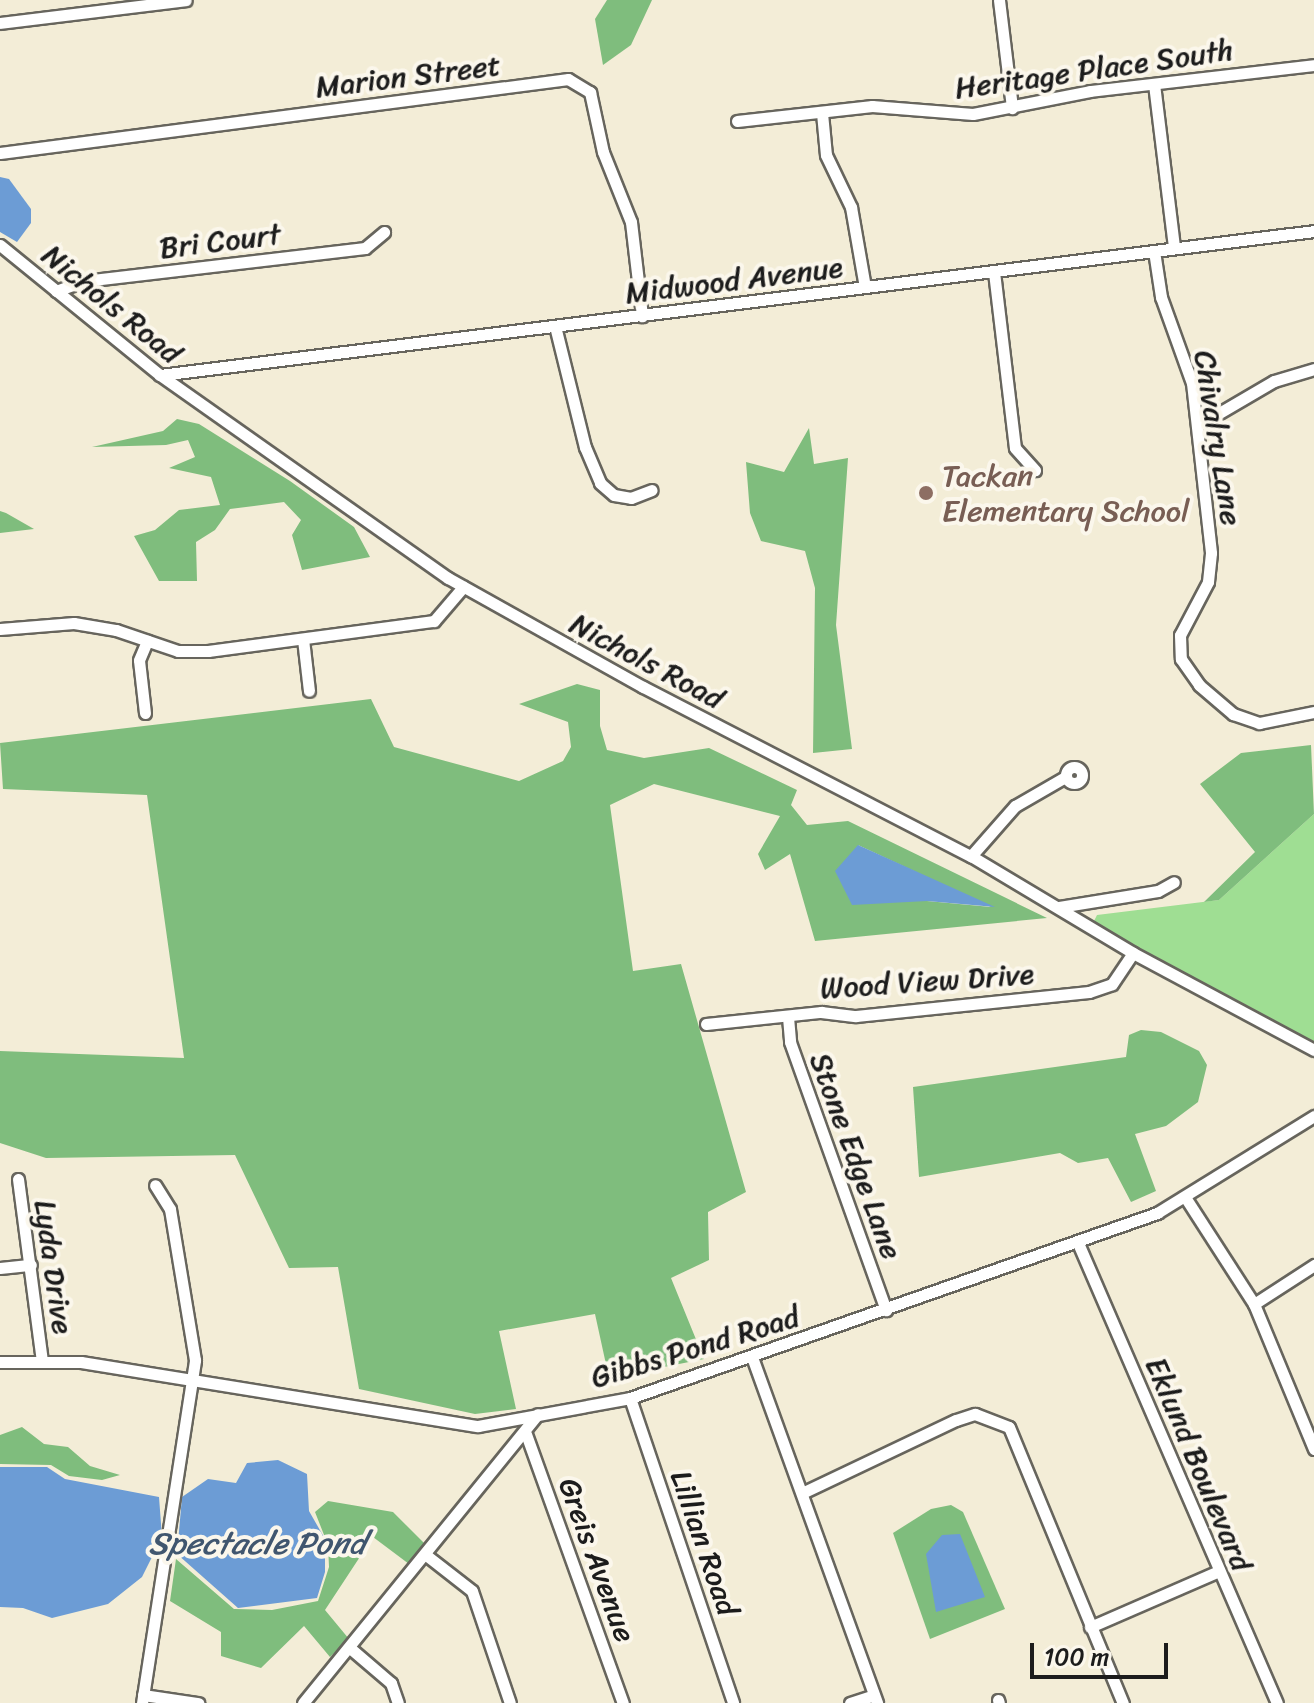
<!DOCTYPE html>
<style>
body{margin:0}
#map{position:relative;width:1314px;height:1703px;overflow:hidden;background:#f3edd7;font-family:Sriracha,sans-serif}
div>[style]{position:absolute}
.green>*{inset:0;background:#9fde93}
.forest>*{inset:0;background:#7fbd7d}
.water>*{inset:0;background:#6c9cd5}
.roads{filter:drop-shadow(2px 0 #67655d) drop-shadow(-2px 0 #67655d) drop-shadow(0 2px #67655d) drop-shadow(0 -2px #67655d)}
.minor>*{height:11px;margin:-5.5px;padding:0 5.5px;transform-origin:5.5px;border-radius:5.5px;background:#fff}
.minor>.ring{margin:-5.5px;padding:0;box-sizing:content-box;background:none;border:11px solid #fff;border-radius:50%}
.dots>*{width:22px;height:22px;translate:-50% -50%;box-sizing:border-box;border:4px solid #fbf7ec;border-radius:50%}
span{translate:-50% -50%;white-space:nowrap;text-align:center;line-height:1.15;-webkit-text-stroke:8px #fbf7ec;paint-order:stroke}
.street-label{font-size:30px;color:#1c1c1c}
.education-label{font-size:30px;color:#785e54}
.left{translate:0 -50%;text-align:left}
.water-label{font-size:32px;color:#40566f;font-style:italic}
.scale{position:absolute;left:1030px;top:1643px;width:138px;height:36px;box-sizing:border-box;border:4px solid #1c1c1c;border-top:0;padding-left:10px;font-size:24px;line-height:28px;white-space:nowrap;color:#1c1c1c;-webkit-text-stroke:6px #fbf7ec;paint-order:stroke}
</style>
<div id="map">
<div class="green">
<i style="clip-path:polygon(1314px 814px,1314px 1050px,1091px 927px,1097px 915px,1219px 900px)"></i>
</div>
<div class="forest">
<i style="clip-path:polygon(607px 0,652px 0,631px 45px,603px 65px,595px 19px)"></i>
<i style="clip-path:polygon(177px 419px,199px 424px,290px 481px,354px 527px,370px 557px,302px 570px,292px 535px,301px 520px,284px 502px,230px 509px,215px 530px,196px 542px,197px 581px,159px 581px,134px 536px,155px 530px,179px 510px,220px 505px,211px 477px,169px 468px,195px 457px,188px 440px,166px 445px,92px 447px,163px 431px)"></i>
<i style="clip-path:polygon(809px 428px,814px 464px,848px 458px,836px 625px,852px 749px,813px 753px,815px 588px,805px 551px,761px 541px,750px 513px,746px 462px,784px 472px)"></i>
<i style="clip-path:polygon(0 511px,6px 513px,34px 529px,0 533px)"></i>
<i style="clip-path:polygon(evenodd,577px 684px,600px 690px,600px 726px,607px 750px,644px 758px,709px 748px,797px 790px,791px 805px,807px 825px,848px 821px,1047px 918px,815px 941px,790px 854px,765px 870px,758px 854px,780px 816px,654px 784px,610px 805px,633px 971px,681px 964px,746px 1192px,708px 1212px,709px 1260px,671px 1278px,704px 1359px,609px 1378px,595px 1314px,499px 1331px,516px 1409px,475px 1414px,359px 1389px,338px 1267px,289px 1268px,235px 1155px,46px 1158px,0 1143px,0 1051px,184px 1058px,147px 795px,3px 789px,0 743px,371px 699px,394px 747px,519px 781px,563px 761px,571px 747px,568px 722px,519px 704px,577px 684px,858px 845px,991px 907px,927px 901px,858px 845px)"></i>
<i style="clip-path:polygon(1311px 745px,1314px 814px,1219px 900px,1204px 902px,1255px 852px,1200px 784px,1241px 753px)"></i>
<i style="clip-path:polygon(1141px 1030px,1161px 1032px,1199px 1051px,1207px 1065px,1198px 1102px,1166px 1126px,1135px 1134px,1156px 1191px,1131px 1202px,1108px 1158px,1078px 1163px,1060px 1153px,919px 1177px,913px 1087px,1126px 1057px,1129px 1035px)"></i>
<i style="clip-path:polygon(22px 1427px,44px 1444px,68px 1447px,90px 1466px,120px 1475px,102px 1480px,69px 1476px,51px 1465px,0 1464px,0 1435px)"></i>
<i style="clip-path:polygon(328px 1501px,393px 1512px,426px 1545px,409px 1564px,373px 1537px,325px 1610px,349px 1639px,330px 1657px,304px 1626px,261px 1668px,221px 1656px,221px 1632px,170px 1601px,176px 1559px,234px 1609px,272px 1610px,318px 1601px,329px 1567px,328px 1545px,315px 1512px)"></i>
<i style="clip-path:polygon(951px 1505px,963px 1512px,1005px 1609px,930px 1639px,893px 1533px,931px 1509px)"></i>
</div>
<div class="water">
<i style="clip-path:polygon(0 177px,9px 179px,31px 209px,31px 223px,17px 242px,0 232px)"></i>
<i style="clip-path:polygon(858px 845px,995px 907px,927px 901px,852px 905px,835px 871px)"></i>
<i style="clip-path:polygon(278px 1460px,307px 1474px,309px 1511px,325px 1539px,325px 1572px,317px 1598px,238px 1608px,177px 1554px,182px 1497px,208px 1479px,236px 1483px,247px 1463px)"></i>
<i style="clip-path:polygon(0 1467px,47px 1467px,65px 1479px,159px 1497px,162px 1537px,142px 1577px,108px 1604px,52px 1618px,23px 1608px,0 1607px)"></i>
<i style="clip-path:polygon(960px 1534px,985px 1597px,936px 1612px,926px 1554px,942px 1535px)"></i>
</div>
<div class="roads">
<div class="minor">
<i style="left:999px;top:0;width:109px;rotate:83.1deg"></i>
<i style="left:0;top:23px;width:187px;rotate:-7deg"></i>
<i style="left:1154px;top:84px;width:165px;rotate:83deg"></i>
<i style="left:822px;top:113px;width:42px;rotate:84.6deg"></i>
<i style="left:826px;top:155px;width:58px;rotate:64.3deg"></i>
<i style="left:851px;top:207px;width:81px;rotate:80.1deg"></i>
<i style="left:737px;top:121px;width:136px;rotate:-6.3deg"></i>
<i style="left:872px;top:106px;width:101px;rotate:4.5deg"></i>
<i style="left:973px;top:114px;width:119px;rotate:-11.1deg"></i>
<i style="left:1090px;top:91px;width:226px;rotate:-6.6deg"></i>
<i style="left:0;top:153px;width:573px;rotate:-7.42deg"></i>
<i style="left:568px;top:79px;width:26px;rotate:31deg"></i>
<i style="left:590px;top:92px;width:61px;rotate:77.8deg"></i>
<i style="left:603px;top:152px;width:75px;rotate:68.2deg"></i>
<i style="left:631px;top:222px;width:95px;rotate:83.3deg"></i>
<i style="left:0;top:245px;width:206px;rotate:39.1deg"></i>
<i style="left:160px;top:375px;width:352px;rotate:35.2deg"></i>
<i style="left:448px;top:578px;width:223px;rotate:29.2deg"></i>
<i style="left:643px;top:687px;width:369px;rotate:27.3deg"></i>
<i style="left:971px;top:856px;width:189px;rotate:30.9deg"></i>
<i style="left:1133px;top:953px;width:205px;rotate:28.2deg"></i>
<i style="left:1154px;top:251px;width:47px;rotate:81.3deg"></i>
<i style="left:1161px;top:297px;width:91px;rotate:70.2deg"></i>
<i style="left:1192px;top:383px;width:171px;rotate:83.6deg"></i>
<i style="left:1211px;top:553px;width:29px;rotate:96deg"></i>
<i style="left:1208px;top:582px;width:60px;rotate:117.8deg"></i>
<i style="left:1180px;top:635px;width:24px;rotate:88deg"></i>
<i style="left:1181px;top:659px;width:32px;rotate:55deg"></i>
<i style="left:1199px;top:685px;width:45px;rotate:40.5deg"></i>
<i style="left:1233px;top:714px;width:28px;rotate:19deg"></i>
<i style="left:1259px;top:723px;width:56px;rotate:-11.3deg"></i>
<i style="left:994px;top:272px;width:177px;rotate:83.2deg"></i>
<i style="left:1015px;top:448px;width:30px;rotate:48deg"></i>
<i style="left:56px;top:291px;width:30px;rotate:-20deg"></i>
<i style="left:84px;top:281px;width:283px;rotate:-6.7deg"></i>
<i style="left:365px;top:248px;width:25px;rotate:-40deg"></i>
<i style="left:555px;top:326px;width:125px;rotate:76.1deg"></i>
<i style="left:585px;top:447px;width:39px;rotate:67deg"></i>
<i style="left:600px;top:483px;width:18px;rotate:41deg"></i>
<i style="left:614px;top:495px;width:17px;rotate:10deg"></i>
<i style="left:631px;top:498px;width:22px;rotate:-21deg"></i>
<i style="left:160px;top:375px;width:1163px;rotate:-7.11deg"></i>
<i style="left:1197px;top:426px;width:89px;rotate:-30.3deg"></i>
<i style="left:1274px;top:381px;width:42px;rotate:-16.7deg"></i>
<i style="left:0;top:629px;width:74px;rotate:-4.6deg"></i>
<i style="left:74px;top:623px;width:43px;rotate:9.5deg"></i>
<i style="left:116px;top:630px;width:65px;rotate:18.7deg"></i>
<i style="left:178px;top:651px;width:30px"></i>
<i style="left:208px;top:651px;width:228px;rotate:-7.6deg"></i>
<i style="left:434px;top:621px;width:45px;rotate:-49.5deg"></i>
<i style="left:303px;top:639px;width:52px;rotate:83.4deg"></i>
<i style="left:145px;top:713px;width:53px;rotate:-96.5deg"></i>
<i style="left:139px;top:660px;width:21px;rotate:-67deg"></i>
<i class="ring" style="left:1066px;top:767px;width:5px;height:5px"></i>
<i style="left:971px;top:856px;width:67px;rotate:-48.7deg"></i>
<i style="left:1015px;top:806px;width:58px;rotate:-30.1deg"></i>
<i style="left:1059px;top:907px;width:100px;rotate:-9.2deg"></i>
<i style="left:1158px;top:891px;width:18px;rotate:-29deg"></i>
<i style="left:788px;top:1017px;width:25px;rotate:85deg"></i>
<i style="left:790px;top:1042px;width:285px;rotate:70.3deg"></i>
<i style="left:706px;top:1024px;width:116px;rotate:-6deg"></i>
<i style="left:821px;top:1012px;width:35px;rotate:7deg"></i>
<i style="left:856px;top:1016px;width:234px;rotate:-5.9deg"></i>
<i style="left:1089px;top:992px;width:24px;rotate:-19deg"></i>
<i style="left:1112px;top:984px;width:37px;rotate:-56deg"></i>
<i style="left:18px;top:1179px;width:184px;rotate:82.5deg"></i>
<i style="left:1185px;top:1197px;width:127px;rotate:57.2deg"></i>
<i style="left:1254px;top:1304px;width:157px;rotate:67.5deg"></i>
<i style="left:1078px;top:1243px;width:501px;rotate:66.61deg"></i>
<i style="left:0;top:1268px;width:31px;rotate:-6deg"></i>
<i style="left:1254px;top:1304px;width:72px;rotate:-33deg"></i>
<i style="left:752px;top:1357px;width:368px;rotate:70.1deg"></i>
<i style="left:0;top:1362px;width:81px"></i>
<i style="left:81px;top:1362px;width:402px;rotate:9.2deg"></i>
<i style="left:478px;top:1426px;width:155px;rotate:-10.4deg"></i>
<i style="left:630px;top:1398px;width:559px;rotate:-19.34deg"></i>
<i style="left:1157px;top:1213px;width:185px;rotate:-31.7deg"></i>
<i style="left:630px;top:1398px;width:322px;rotate:71.3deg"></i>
<i style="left:526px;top:1434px;width:286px;rotate:70.2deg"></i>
<i style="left:802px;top:1493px;width:170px;rotate:-25.4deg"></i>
<i style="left:956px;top:1420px;width:20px;rotate:-18deg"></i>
<i style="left:975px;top:1414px;width:36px;rotate:21deg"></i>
<i style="left:1009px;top:1427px;width:299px;rotate:67.6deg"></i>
<i style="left:426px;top:1555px;width:58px;rotate:38deg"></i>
<i style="left:472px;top:1591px;width:118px;rotate:71.3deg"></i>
<i style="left:1090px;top:1627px;width:141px;rotate:-23.5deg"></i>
<i style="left:350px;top:1648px;width:54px;rotate:40.5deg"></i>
<i style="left:391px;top:1683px;width:21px;rotate:71deg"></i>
<i style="left:143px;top:1695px;width:56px;rotate:8.3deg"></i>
<i style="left:998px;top:1700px;width:3px;rotate:72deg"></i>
<i style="left:142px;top:1703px;width:347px;rotate:-81.2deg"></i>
<i style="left:195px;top:1360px;width:153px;rotate:-99.4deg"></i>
<i style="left:170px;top:1209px;width:28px;rotate:-122deg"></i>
<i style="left:303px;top:1703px;width:372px;rotate:-50.9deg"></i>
<i style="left:850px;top:1703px;width:25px;rotate:-18deg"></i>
</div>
</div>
<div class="dots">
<i style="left:926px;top:493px;background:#8d6e63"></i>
</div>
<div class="street-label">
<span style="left:1094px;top:69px;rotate:-8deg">Heritage Place South</span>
<span style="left:408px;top:76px;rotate:-7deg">Marion Street</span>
<span style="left:220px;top:241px;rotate:-7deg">Bri Court</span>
<span style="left:734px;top:280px;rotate:-7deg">Midwood Avenue</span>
<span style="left:112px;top:304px;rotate:39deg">Nichols Road</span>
<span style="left:1218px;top:438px;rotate:81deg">Chivalry Lane</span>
<span style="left:647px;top:661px;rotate:28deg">Nichols Road</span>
<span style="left:927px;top:981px;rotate:-4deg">Wood View Drive</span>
<span style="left:856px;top:1156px;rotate:70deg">Stone Edge Lane</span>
<span style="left:54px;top:1267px;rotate:82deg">Lyda Drive</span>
<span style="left:695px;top:1347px;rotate:-17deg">Gibbs Pond Road</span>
<span style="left:1199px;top:1464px;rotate:67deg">Eklund Boulevard</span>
<span style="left:704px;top:1543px;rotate:71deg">Lillian Road</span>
<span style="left:597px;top:1560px;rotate:70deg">Greis Avenue</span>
</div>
<div class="education-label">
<span class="left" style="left:942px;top:493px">Tackan<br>Elementary School</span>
</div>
<div class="water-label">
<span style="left:257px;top:1544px">Spectacle Pond</span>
</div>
<div class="scale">100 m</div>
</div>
